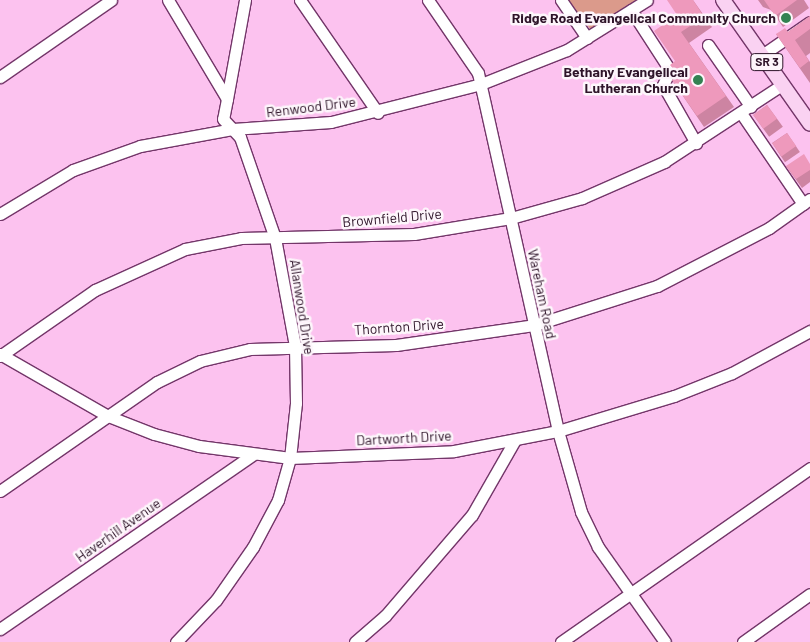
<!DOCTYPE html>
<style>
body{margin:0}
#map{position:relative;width:810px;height:642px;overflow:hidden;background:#fcc2ef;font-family:Barlow,sans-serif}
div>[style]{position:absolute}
.green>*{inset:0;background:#db9a8b}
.roads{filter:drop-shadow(1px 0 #733669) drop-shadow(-1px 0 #733669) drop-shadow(0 1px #733669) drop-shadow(0 -1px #733669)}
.minor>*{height:11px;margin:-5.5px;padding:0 5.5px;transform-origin:5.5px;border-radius:5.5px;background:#fff}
.major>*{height:14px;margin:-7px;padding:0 7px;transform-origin:7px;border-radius:7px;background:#fad2f2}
.wall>*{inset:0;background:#cd84a2;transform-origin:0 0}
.building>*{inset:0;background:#ee99bc;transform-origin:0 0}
.dots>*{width:14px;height:14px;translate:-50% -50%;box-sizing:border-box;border:2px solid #fdf6fb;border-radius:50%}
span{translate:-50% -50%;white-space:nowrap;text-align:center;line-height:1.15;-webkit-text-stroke:5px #fdf6fb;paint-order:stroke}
.shield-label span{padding:1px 4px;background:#fdf6fb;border:1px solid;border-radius:4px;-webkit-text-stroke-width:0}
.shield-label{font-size:12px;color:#2e1429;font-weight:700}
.poi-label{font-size:14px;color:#2e1429;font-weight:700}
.right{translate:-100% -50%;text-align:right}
.street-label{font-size:14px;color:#2e1429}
</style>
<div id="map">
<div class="green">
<i style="clip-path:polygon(567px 0,639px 0,591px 30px)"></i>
</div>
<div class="roads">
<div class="minor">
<i style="left:168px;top:0;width:115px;rotate:59.2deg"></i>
<i style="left:227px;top:99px;width:20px;rotate:101deg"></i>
<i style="left:223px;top:119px;width:25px;rotate:47deg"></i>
<i style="left:240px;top:137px;width:107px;rotate:70.9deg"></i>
<i style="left:275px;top:238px;width:110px;rotate:79.5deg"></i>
<i style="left:295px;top:346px;width:57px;rotate:89deg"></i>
<i style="left:296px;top:403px;width:55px;rotate:96.2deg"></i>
<i style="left:290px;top:458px;width:44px;rotate:105.9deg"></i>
<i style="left:278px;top:500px;width:53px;rotate:118deg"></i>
<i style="left:253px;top:547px;width:65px;rotate:124.9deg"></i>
<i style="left:216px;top:600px;width:58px;rotate:133.6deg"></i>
<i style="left:300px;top:0;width:137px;rotate:55.4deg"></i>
<i style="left:428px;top:0;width:88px;rotate:55.6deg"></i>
<i style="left:478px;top:73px;width:367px;rotate:77.4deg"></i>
<i style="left:558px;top:431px;width:84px;rotate:74.1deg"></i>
<i style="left:581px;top:512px;width:39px;rotate:64deg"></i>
<i style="left:598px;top:547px;width:116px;rotate:54.8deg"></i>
<i style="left:561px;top:0;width:46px;rotate:55.6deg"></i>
<i style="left:631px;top:10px;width:72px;rotate:57deg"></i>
<i style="left:670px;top:70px;width:17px;rotate:115deg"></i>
<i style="left:663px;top:85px;width:67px;rotate:60.4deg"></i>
<i style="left:708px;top:45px;width:75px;rotate:55.3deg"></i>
<i style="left:762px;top:55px;width:58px;rotate:-34.5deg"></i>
<i style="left:0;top:77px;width:135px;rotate:-34.7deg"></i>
<i style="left:227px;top:99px;width:101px;rotate:-79.7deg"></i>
<i style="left:741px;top:113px;width:110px;rotate:55.7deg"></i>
<i style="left:0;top:214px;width:85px;rotate:-31.1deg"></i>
<i style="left:73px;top:170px;width:71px;rotate:-19.7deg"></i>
<i style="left:140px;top:146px;width:95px;rotate:-10.4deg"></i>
<i style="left:233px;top:129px;width:98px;rotate:-4.1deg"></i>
<i style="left:331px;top:122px;width:155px;rotate:-14.2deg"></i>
<i style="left:481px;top:84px;width:92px;rotate:-21.6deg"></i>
<i style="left:567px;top:50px;width:94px;rotate:-32deg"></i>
<i style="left:0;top:354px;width:125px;rotate:29.9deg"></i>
<i style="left:108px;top:416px;width:49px;rotate:21.4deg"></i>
<i style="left:154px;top:434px;width:47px;rotate:14.9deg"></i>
<i style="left:199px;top:446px;width:92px;rotate:7.5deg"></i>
<i style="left:290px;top:458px;width:164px;rotate:-2.4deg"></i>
<i style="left:454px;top:451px;width:106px;rotate:-10.9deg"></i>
<i style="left:558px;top:431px;width:121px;rotate:-16.8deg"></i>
<i style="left:674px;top:396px;width:62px;rotate:-21.6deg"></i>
<i style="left:732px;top:373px;width:89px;rotate:-28.3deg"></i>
<i style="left:0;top:356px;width:116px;rotate:-34.8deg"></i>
<i style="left:95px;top:290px;width:99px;rotate:-24.5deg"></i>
<i style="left:185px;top:249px;width:57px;rotate:-11.1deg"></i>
<i style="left:241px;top:238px;width:173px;rotate:-1.3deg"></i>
<i style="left:414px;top:234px;width:98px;rotate:-9.4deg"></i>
<i style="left:511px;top:218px;width:74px;rotate:-15.7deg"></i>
<i style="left:582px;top:198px;width:90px;rotate:-23.7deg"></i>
<i style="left:664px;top:162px;width:142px;rotate:-33.2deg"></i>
<i style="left:0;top:491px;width:191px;rotate:-34.8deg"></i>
<i style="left:157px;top:382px;width:48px;rotate:-26deg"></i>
<i style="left:200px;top:361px;width:51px;rotate:-13.5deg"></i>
<i style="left:250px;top:349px;width:146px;rotate:-1.6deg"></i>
<i style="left:396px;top:345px;width:139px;rotate:-8.2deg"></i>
<i style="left:534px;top:325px;width:129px;rotate:-17.6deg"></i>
<i style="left:657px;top:286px;width:126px;rotate:-27.4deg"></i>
<i style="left:769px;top:228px;width:50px;rotate:-35.3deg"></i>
<i style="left:0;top:629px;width:306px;rotate:-34.6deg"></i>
<i style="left:355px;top:642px;width:40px;rotate:-41deg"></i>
<i style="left:385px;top:616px;width:133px;rotate:-49.3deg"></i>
<i style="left:472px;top:515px;width:86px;rotate:-60.2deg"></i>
<i style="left:561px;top:642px;width:304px;rotate:-34.9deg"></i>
<i style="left:743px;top:642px;width:82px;rotate:-35.6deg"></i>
</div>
<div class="major">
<i style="left:723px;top:0;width:151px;rotate:54.9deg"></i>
</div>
</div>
<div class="wall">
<i style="clip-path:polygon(693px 0,712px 27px,689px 43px,734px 107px,704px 127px,672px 80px,678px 75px,675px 61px,677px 15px)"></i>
<i style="clip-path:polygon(758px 0,804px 0,809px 8px,783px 27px,771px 10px,763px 7px)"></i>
<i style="clip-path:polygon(810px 16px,810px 53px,806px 56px,810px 62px,810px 83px,776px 34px,788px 32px)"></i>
<i style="left:767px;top:105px;width:27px;height:17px;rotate:54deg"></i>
<i style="left:787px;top:133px;width:23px;height:18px;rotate:56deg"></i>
<i style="clip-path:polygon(810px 164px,810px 182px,802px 188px,786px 166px)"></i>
</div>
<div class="building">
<i style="clip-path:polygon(667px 0,693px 0,704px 17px,681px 32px,726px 96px,697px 116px,672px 80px,678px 75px,670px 65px,675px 61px,654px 31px,677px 15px)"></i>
<i style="clip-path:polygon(764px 0,797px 0,775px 16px)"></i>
<i style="clip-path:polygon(810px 16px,810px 29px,795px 40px,809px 61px,800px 68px,776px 34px,785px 28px,788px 32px)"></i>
<i style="left:767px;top:105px;width:17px;height:17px;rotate:54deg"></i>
<i style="left:787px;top:133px;width:16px;height:18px;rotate:55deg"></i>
<i style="clip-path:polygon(804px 154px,810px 164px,810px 170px,796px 179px,786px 166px)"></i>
</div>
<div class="dots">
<i style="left:786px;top:18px;background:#338252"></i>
<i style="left:698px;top:80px;background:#338252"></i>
</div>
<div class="shield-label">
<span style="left:767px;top:62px">SR 3</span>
</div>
<div class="poi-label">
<span class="right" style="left:776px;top:18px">Ridge Road Evangelical Community Church</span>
<span class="right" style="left:688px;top:80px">Bethany Evangelical<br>Lutheran Church</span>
</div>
<div class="street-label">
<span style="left:311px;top:107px;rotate:-7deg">Renwood Drive</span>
<span style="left:392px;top:218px;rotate:-5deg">Brownfield Drive</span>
<span style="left:542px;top:294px;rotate:78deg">Wareham Road</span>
<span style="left:302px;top:307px;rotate:81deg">Allanwood Drive</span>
<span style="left:399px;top:327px;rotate:-4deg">Thornton Drive</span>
<span style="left:404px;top:438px;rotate:-3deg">Dartworth Drive</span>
<span style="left:118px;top:530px;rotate:-35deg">Haverhill Avenue</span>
</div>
</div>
